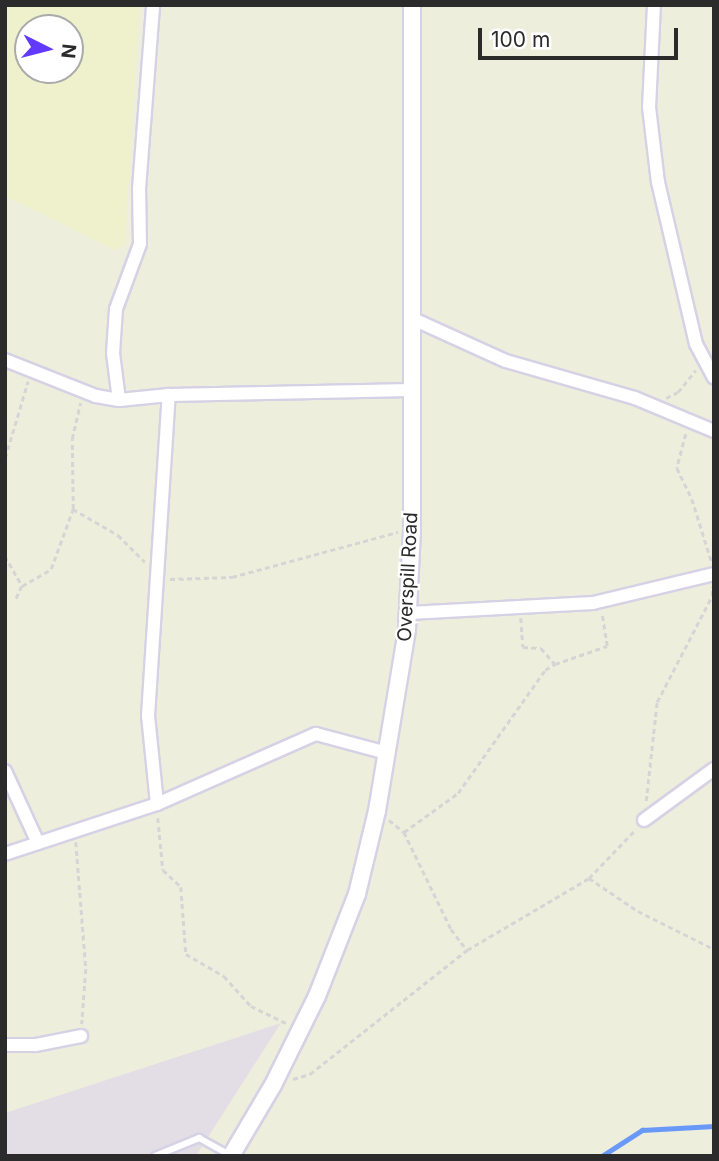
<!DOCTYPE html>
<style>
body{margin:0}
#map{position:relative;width:719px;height:1161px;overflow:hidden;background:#eed;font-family:Inter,sans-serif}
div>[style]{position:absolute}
.industrial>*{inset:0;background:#e3dee6}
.education>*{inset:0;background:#eef1cb}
.stream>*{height:4.5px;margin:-2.25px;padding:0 2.25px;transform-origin:2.25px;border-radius:2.25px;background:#6899f8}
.path>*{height:2.5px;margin-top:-1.25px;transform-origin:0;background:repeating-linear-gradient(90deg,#d5d5d5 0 5px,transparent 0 8.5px)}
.roads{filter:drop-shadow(2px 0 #d6d2e5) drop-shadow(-2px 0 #d6d2e5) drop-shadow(0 2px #d6d2e5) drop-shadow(0 -2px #d6d2e5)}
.service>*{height:6px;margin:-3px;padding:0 3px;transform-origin:3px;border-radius:3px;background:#fff}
.minor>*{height:12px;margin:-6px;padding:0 6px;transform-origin:6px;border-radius:6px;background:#fff}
.tertiary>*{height:16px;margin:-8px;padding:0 8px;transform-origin:8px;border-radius:8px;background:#fff}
span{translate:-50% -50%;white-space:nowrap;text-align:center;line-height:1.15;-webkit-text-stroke:5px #fff;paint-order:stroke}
.street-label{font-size:19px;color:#2b2b2b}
.frame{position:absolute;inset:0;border:7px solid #2b2b2b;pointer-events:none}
.north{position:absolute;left:14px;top:14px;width:70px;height:70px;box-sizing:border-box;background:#fff;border:2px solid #aaa;border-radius:50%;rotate:96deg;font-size:19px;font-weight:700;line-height:28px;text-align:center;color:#2b2b2b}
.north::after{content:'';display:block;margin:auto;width:24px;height:32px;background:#6239ff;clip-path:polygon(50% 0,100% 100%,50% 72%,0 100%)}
.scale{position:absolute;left:478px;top:28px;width:200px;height:32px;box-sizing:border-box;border:4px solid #2b2b2b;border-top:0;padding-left:9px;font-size:21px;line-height:24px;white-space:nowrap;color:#2b2b2b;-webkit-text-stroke:5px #fff;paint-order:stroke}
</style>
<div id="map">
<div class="industrial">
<i style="clip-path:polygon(281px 1023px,196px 1156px,5px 1156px,5px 1113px)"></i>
</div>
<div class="education">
<i style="clip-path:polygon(evenodd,5px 5px,139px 5px,125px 245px,115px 250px,5px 196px,5px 5px,28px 28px,70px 28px,70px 70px,28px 70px,28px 28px)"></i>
</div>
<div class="stream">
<i style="left:602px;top:1156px;width:48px;rotate:-33deg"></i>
<i style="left:642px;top:1130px;width:72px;rotate:-3.2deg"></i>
</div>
<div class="path">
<i style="left:666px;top:398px;width:13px;rotate:-27deg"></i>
<i style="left:678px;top:392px;width:28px;rotate:-51deg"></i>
<i style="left:686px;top:434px;width:35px;rotate:105deg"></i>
<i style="left:677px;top:468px;width:34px;rotate:64deg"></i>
<i style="left:692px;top:499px;width:67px;rotate:72.6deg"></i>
<i style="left:5px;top:458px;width:80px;rotate:-73.4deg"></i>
<i style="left:73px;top:509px;width:52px;rotate:30deg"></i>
<i style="left:118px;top:535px;width:38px;rotate:45deg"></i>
<i style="left:5px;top:556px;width:34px;rotate:60deg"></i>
<i style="left:22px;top:586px;width:14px;rotate:115deg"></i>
<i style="left:170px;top:579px;width:62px;rotate:-1.8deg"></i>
<i style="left:232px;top:577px;width:172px;rotate:-15.2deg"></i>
<i style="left:22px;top:586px;width:34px;rotate:-30deg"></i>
<i style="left:51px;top:569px;width:64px;rotate:-69.9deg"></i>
<i style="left:73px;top:509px;width:70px;rotate:-90.8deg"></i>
<i style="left:72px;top:439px;width:37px;rotate:-77deg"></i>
<i style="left:521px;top:618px;width:29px;rotate:86deg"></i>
<i style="left:523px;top:647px;width:18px;rotate:3deg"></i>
<i style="left:541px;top:648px;width:21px;rotate:49deg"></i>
<i style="left:555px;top:664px;width:55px;rotate:-19.1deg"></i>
<i style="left:607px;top:646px;width:32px;rotate:-99deg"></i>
<i style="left:646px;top:801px;width:100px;rotate:-83.7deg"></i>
<i style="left:657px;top:702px;width:119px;rotate:-62.6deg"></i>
<i style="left:712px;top:596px;width:9px;rotate:-90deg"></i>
<i style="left:158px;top:818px;width:52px;rotate:84.5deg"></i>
<i style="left:163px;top:870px;width:25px;rotate:43deg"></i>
<i style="left:181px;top:887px;width:67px;rotate:85.7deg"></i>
<i style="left:186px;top:954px;width:44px;rotate:30.1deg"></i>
<i style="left:224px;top:976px;width:40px;rotate:48deg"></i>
<i style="left:251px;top:1006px;width:41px;rotate:25.9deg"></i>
<i style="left:389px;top:820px;width:19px;rotate:39deg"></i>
<i style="left:404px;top:832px;width:108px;rotate:64.1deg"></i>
<i style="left:451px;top:929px;width:26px;rotate:53deg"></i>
<i style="left:404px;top:832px;width:67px;rotate:-35.8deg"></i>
<i style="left:458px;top:793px;width:151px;rotate:-54.7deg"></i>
<i style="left:545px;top:670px;width:12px;rotate:-31deg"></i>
<i style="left:76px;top:842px;width:127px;rotate:85.5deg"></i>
<i style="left:86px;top:969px;width:55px;rotate:94.2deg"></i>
<i style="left:589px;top:878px;width:59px;rotate:34deg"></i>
<i style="left:638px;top:911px;width:85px;rotate:26.6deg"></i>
<i style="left:293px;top:1079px;width:18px;rotate:-16deg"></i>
<i style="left:310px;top:1074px;width:200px;rotate:-38.3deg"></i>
<i style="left:467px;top:950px;width:142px;rotate:-30.5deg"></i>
<i style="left:589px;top:878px;width:68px;rotate:-46.2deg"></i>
</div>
<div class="roads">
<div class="service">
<i style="left:155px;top:1156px;width:48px;rotate:-22.2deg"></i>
<i style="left:199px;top:1138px;width:35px;rotate:29deg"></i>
</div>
<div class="minor">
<i style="left:654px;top:5px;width:102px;rotate:92.8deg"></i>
<i style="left:649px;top:107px;width:76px;rotate:83.2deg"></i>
<i style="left:658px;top:182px;width:166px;rotate:76.8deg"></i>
<i style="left:696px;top:344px;width:38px;rotate:62deg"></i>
<i style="left:411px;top:318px;width:104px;rotate:24.4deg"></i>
<i style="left:506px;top:361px;width:134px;rotate:16deg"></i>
<i style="left:635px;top:398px;width:86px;rotate:22.7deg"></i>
<i style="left:5px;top:360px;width:98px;rotate:21.6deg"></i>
<i style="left:96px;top:396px;width:23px;rotate:10deg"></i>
<i style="left:119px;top:400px;width:50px;rotate:-5.7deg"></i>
<i style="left:169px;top:395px;width:242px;rotate:-1.2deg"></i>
<i style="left:119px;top:400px;width:47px;rotate:-97.3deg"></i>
<i style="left:113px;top:353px;width:44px;rotate:-86.1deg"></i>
<i style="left:116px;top:309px;width:69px;rotate:-69.7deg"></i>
<i style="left:140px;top:244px;width:55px;rotate:-91deg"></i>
<i style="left:139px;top:189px;width:185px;rotate:-85.6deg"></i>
<i style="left:409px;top:613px;width:184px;rotate:-3.1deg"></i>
<i style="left:593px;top:603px;width:124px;rotate:-13.5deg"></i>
<i style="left:5px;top:771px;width:79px;rotate:65.4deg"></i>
<i style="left:157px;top:804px;width:88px;rotate:-95.8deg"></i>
<i style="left:148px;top:716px;width:322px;rotate:-86.3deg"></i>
<i style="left:644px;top:820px;width:87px;rotate:-36.1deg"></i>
<i style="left:5px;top:854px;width:160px;rotate:-18.2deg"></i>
<i style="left:157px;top:804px;width:174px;rotate:-23.8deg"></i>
<i style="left:316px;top:734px;width:73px;rotate:15deg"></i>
<i style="left:5px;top:1045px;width:31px"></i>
<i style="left:36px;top:1045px;width:46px;rotate:-11.3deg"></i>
</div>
<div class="tertiary">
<i style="left:231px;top:1156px;width:82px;rotate:-59.4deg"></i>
<i style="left:273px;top:1085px;width:99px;rotate:-63.7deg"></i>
<i style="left:317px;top:996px;width:110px;rotate:-68.6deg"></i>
<i style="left:357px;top:894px;width:85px;rotate:-76.5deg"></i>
<i style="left:377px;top:811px;width:184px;rotate:-80.6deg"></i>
<i style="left:407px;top:629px;width:100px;rotate:-87.1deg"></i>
<i style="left:412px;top:529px;width:524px;rotate:-90deg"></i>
</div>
</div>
<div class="street-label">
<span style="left:408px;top:577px;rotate:-87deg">Overspill Road</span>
</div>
<div class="frame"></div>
<div class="north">N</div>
<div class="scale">100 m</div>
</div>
